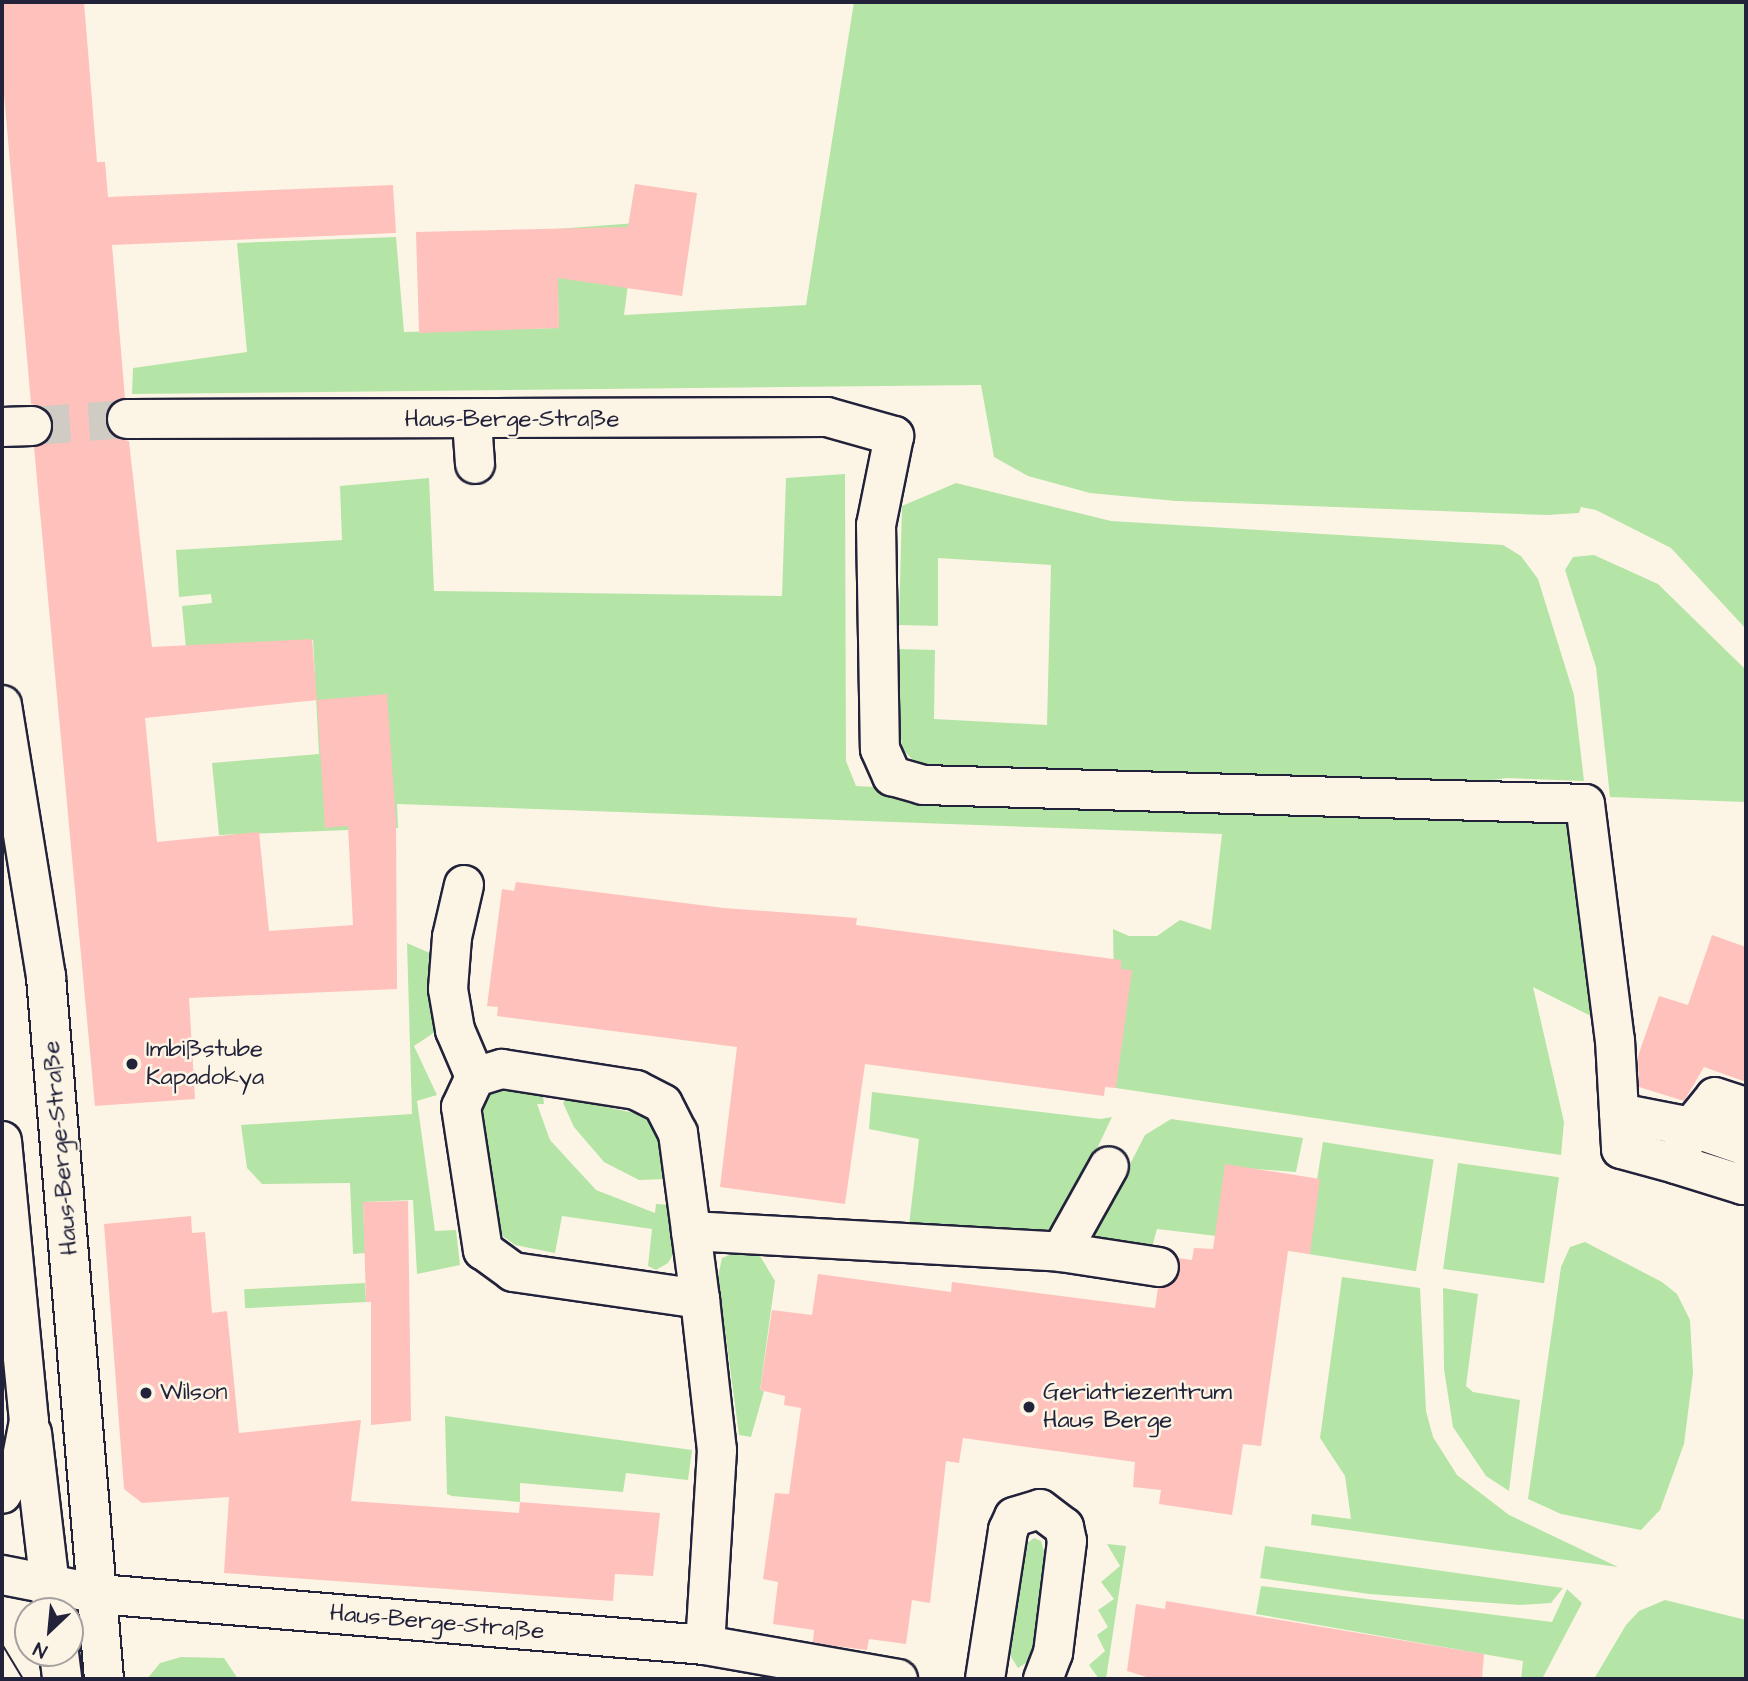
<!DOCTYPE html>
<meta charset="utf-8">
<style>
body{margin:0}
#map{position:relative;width:1748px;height:1681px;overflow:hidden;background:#fcf5e5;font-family:"Architects Daughter",sans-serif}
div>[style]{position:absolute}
.green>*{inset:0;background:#b4e5a6;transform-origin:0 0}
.building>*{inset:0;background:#fec1bc}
.minor-tunnel>*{height:38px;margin-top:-19px;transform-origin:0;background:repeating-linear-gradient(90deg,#d0cbc3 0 38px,transparent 0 57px)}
.roads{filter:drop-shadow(2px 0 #22223b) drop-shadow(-2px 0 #22223b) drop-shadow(0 2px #22223b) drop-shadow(0 -2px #22223b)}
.minor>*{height:38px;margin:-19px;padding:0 19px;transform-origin:19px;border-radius:19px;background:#fcf5e5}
.major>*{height:38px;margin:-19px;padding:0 19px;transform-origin:19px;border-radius:19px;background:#fcf5e5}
.tram>*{height:2px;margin:-1px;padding:0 1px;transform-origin:1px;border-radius:1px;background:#22223b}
.dots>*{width:19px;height:19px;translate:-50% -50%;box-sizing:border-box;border:4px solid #fcf5e5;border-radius:50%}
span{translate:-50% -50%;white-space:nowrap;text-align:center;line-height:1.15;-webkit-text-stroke:5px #fcf5e5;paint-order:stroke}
.street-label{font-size:24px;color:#22223b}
.poi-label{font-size:24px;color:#22223b}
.left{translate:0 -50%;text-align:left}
.frame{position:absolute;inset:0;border:4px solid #22223b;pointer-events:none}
.north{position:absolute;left:14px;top:1597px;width:70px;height:70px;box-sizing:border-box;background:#fcf5e5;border:2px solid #a5a1a1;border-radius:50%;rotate:206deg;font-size:19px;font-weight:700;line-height:28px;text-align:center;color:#22223b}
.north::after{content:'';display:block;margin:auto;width:24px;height:32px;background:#22223b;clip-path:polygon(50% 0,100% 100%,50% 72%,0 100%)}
</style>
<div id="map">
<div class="green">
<i style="clip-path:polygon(854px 2px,1746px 2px,1746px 629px,1671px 548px,1596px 510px,1581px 507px,1579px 513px,1547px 515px,1176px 501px,1090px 493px,1028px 476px,994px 457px,981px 385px,132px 394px,133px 368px,247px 352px,237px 243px,396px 237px,404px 332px,559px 328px,556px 229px,636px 223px,624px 315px,806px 305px)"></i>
<i style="clip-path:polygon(845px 474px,846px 761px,856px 786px,1567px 822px,1591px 1016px,1533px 987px,1564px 1122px,1561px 1155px,1116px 1088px,1113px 929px,1129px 936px,1157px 936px,1180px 920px,1211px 930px,1222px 834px,397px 804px,398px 828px,219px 835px,212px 763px,319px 754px,313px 640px,186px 649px,182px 606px,212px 603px,211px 594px,179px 597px,176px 550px,342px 540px,340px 486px,429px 478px,434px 591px,782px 596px,786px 478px)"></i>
<i style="clip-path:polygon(956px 483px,1111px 521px,1503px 545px,1521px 556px,1538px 579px,1574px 695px,1584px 781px,1507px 778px,1459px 785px,921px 768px,903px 750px,900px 732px,899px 649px,935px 650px,934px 719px,1047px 725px,1051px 565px,938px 558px,938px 626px,899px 625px,902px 506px)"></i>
<i style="clip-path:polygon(1594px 555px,1658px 584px,1746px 670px,1746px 802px,1610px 797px,1596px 667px,1565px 570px,1573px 557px)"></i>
<i style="clip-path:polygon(407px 943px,432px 954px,429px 997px,435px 1032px,414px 1046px,437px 1095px,417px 1101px,435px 1231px,456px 1230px,460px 1265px,417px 1274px,413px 1200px,363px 1202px,365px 1253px,353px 1254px,350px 1183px,262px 1184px,247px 1168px,241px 1125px,412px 1114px)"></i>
<i style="clip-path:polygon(505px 1090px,543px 1096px,544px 1104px,537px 1104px,550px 1140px,596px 1190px,655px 1213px,656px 1204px,671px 1205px,675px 1251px,668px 1263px,656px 1270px,648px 1266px,652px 1229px,562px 1216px,555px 1253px,515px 1245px,500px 1234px,480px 1110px,487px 1095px)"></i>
<i style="clip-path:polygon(872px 1092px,1100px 1119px,1112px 1117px,1060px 1226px,1045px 1238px,909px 1226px,919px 1139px,869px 1129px)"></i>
<i style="clip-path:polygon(567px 1098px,643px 1115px,658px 1134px,666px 1179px,639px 1180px,604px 1162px,574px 1127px,563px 1103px)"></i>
<i style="clip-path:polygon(1171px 1119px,1303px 1138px,1296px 1172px,1230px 1167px,1217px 1236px,1157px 1229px,1150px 1255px,1089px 1244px,1145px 1135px)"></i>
<i style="left:1323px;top:1142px;width:112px;height:113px;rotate:9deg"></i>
<i style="left:1458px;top:1163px;width:102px;height:107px;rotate:8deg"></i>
<i style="clip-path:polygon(1585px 1242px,1662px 1282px,1677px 1294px,1690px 1320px,1693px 1373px,1684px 1444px,1660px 1510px,1641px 1530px,1561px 1514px,1528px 1499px,1561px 1267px,1570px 1247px)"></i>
<i style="clip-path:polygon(732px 1254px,760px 1256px,775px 1281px,760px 1390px,764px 1391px,751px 1437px,739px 1435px,718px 1277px,722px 1258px)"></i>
<i style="clip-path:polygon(1342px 1277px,1420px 1288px,1426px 1411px,1433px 1437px,1457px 1475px,1509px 1515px,1618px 1567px,1311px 1525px,1312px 1514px,1351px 1519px,1345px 1476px,1320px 1438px)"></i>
<i style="left:365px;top:1283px;width:19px;height:121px;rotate:87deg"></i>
<i style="clip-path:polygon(1443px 1288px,1478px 1294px,1466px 1386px,1473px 1392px,1520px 1400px,1509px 1491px,1486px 1476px,1453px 1427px,1444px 1369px)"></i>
<i style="clip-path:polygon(445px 1416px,692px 1450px,688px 1480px,626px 1473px,623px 1492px,520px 1483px,520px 1502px,452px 1496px,447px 1494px)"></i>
<i style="clip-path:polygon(1034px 1538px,1041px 1541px,1046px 1558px,1032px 1659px,1018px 1668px,1008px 1652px,1022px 1547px)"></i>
<i style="clip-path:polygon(1107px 1544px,1126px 1546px,1106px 1679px,1099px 1679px,1089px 1665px,1105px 1651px,1097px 1635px,1108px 1627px,1098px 1610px,1114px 1599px,1101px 1582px,1120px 1566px)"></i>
<i style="clip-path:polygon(1265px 1546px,1563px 1588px,1551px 1603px,1520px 1605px,1369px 1594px,1260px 1578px)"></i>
<i style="clip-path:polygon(1261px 1586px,1552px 1622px,1567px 1589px,1582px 1603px,1542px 1679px,1521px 1679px,1523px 1661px,1256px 1614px)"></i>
<i style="clip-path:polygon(1665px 1600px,1746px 1620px,1746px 1679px,1594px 1679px,1626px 1625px,1639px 1611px)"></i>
<i style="clip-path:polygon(181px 1657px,224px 1658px,238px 1679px,147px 1679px,160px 1663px)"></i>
</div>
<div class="building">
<i style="clip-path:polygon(evenodd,2px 2px,84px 2px,97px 162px,105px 162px,108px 197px,393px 185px,396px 233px,112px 245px,125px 398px,108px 408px,105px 420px,116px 438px,129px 441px,152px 647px,312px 639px,317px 700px,387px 694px,396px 822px,397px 989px,189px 998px,195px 1099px,95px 1106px,34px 447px,51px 437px,54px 425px,43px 407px,31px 404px,2px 71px,2px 2px,317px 700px,325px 828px,348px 826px,353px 925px,269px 931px,259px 832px,157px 842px,145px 718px,317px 700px)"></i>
<i style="clip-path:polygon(635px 184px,697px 193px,682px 296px,558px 278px,559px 328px,419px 333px,416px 232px,628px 227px)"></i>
<i style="clip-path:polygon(516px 882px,724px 908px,857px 918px,856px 925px,1121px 960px,1121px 969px,1132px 970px,1116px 1088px,1105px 1087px,1104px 1096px,865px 1064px,845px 1204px,720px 1187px,737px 1047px,497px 1016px,498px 1007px,487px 1006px,502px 889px,514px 891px)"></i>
<i style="clip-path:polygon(1712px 935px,1746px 947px,1746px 1082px,1704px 1067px,1684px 1101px,1639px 1087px,1638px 1056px,1659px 996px,1688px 1005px)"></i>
<i style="clip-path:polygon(1225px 1164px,1320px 1179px,1310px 1254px,1288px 1251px,1261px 1446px,1243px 1444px,1232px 1515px,1159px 1504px,1161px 1490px,1133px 1487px,1135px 1462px,963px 1438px,959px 1463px,946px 1461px,930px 1603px,912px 1600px,906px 1644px,869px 1639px,867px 1650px,828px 1645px,813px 1642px,814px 1630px,773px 1624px,778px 1582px,763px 1579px,775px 1493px,789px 1494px,801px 1408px,784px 1405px,785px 1396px,760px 1390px,772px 1310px,812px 1315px,818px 1274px,951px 1292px,952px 1282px,1155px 1308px,1158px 1288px,1176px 1280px,1178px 1258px,1192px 1260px,1194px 1248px,1213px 1249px)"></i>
<i style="clip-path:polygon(408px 1201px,411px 1421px,371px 1425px,371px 1302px,366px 1302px,363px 1202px)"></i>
<i style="clip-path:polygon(191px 1216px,192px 1233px,205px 1232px,212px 1313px,227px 1311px,239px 1433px,361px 1420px,351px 1501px,519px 1513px,520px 1502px,660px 1513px,653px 1576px,615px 1574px,613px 1601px,224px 1573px,229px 1497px,142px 1503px,124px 1489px,104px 1224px)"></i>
<i style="clip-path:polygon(1166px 1601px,1484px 1654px,1482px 1679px,1153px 1679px,1127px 1671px,1136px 1604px,1165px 1609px)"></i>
</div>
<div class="minor-tunnel">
<i style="left:32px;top:426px;width:95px;rotate:-4.2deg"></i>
</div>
<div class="roads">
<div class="minor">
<i style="left:127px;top:419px;width:700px;rotate:-0.16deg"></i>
<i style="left:827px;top:417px;width:70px;rotate:15.8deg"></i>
<i style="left:894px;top:436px;width:91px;rotate:101.4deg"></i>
<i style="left:876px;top:525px;width:224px;rotate:89deg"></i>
<i style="left:880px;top:749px;width:30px;rotate:66deg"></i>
<i style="left:892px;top:776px;width:32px;rotate:16deg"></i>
<i style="left:923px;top:785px;width:662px;rotate:1.64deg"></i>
<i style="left:1585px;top:804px;width:238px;rotate:82.8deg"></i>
<i style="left:1615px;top:1040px;width:109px;rotate:86.8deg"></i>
<i style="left:1621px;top:1149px;width:57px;rotate:15.3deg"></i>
<i style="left:1676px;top:1164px;width:40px;rotate:-68deg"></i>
<i style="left:1691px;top:1127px;width:38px;rotate:-51deg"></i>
<i style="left:1715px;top:1097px;width:33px;rotate:18deg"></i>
<i style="left:472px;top:421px;width:43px;rotate:86deg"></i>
<i style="left:2px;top:427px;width:30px;rotate:-2deg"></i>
<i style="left:464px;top:885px;width:53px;rotate:103deg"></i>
<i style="left:452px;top:937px;width:52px;rotate:94.4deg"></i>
<i style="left:448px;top:989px;width:42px;rotate:80.3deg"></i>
<i style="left:455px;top:1030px;width:51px;rotate:66.9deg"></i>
<i style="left:475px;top:1077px;width:33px;rotate:115deg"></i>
<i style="left:461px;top:1107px;width:145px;rotate:81.3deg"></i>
<i style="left:483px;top:1250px;width:37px;rotate:36deg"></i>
<i style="left:513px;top:1272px;width:189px;rotate:8.2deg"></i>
<i style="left:700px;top:1299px;width:152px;rotate:83.6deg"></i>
<i style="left:717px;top:1450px;width:195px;rotate:93.5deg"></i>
<i style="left:475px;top:1077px;width:28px;rotate:-17deg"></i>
<i style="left:502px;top:1069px;width:136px;rotate:8.9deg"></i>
<i style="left:636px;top:1090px;width:30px;rotate:27deg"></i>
<i style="left:663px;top:1104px;width:33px;rotate:63deg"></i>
<i style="left:678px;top:1133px;width:99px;rotate:82.4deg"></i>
<i style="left:691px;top:1231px;width:371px;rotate:3.2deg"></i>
<i style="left:1061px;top:1252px;width:99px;rotate:8.7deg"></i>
<i style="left:1619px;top:1113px;width:73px;rotate:11deg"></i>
<i style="left:1691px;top:1127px;width:58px;rotate:19.1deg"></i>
<i style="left:2px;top:1141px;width:281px;rotate:84.5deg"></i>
<i style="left:29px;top:1421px;width:38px;rotate:101deg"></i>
<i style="left:22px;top:1458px;width:41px;rotate:119.1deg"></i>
<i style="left:1676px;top:1164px;width:70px;rotate:17.4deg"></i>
<i style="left:1743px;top:1185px;width:8px;rotate:-67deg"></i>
<i style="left:691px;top:1231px;width:69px;rotate:82.5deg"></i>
<i style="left:1061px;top:1252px;width:98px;rotate:-60.8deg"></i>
<i style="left:32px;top:1433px;width:179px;rotate:83.3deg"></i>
<i style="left:99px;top:1594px;width:608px;rotate:4.81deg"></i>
<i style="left:705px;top:1645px;width:196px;rotate:10deg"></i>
<i style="left:59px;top:1653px;width:26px;rotate:83deg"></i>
<i style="left:985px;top:1679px;width:151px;rotate:-81.2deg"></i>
<i style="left:1008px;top:1530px;width:14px;rotate:-65deg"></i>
<i style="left:1014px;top:1517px;width:27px;rotate:-17deg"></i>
<i style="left:1040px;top:1509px;width:30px;rotate:37deg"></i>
<i style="left:1064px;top:1527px;width:14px;rotate:78deg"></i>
<i style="left:1067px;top:1541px;width:113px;rotate:97.1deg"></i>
<i style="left:1053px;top:1653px;width:28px;rotate:111deg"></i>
</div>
<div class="major">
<i style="left:2px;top:705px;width:276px;rotate:80.8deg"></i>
<i style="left:46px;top:977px;width:704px;rotate:85.28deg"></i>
<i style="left:2px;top:1575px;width:99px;rotate:11.1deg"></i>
</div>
</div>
<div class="tram">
<i style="left:2px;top:1644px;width:41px;rotate:59deg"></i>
</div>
<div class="dots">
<i style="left:132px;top:1064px;background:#22223b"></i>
<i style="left:146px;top:1393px;background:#22223b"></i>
<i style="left:1029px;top:1407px;background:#22223b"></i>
</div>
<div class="street-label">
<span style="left:512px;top:420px">Haus-Berge-Straße</span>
<span style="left:61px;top:1148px;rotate:-95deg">Haus-Berge-Straße</span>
<span style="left:437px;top:1623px;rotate:5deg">Haus-Berge-Straße</span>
</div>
<div class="poi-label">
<span class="left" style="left:146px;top:1064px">Imbißstube<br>Kapadokya</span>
<span class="left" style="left:160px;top:1393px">Wilson</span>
<span class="left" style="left:1043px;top:1407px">Geriatriezentrum<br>Haus Berge</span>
</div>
<div class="frame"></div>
<div class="north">N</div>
</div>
